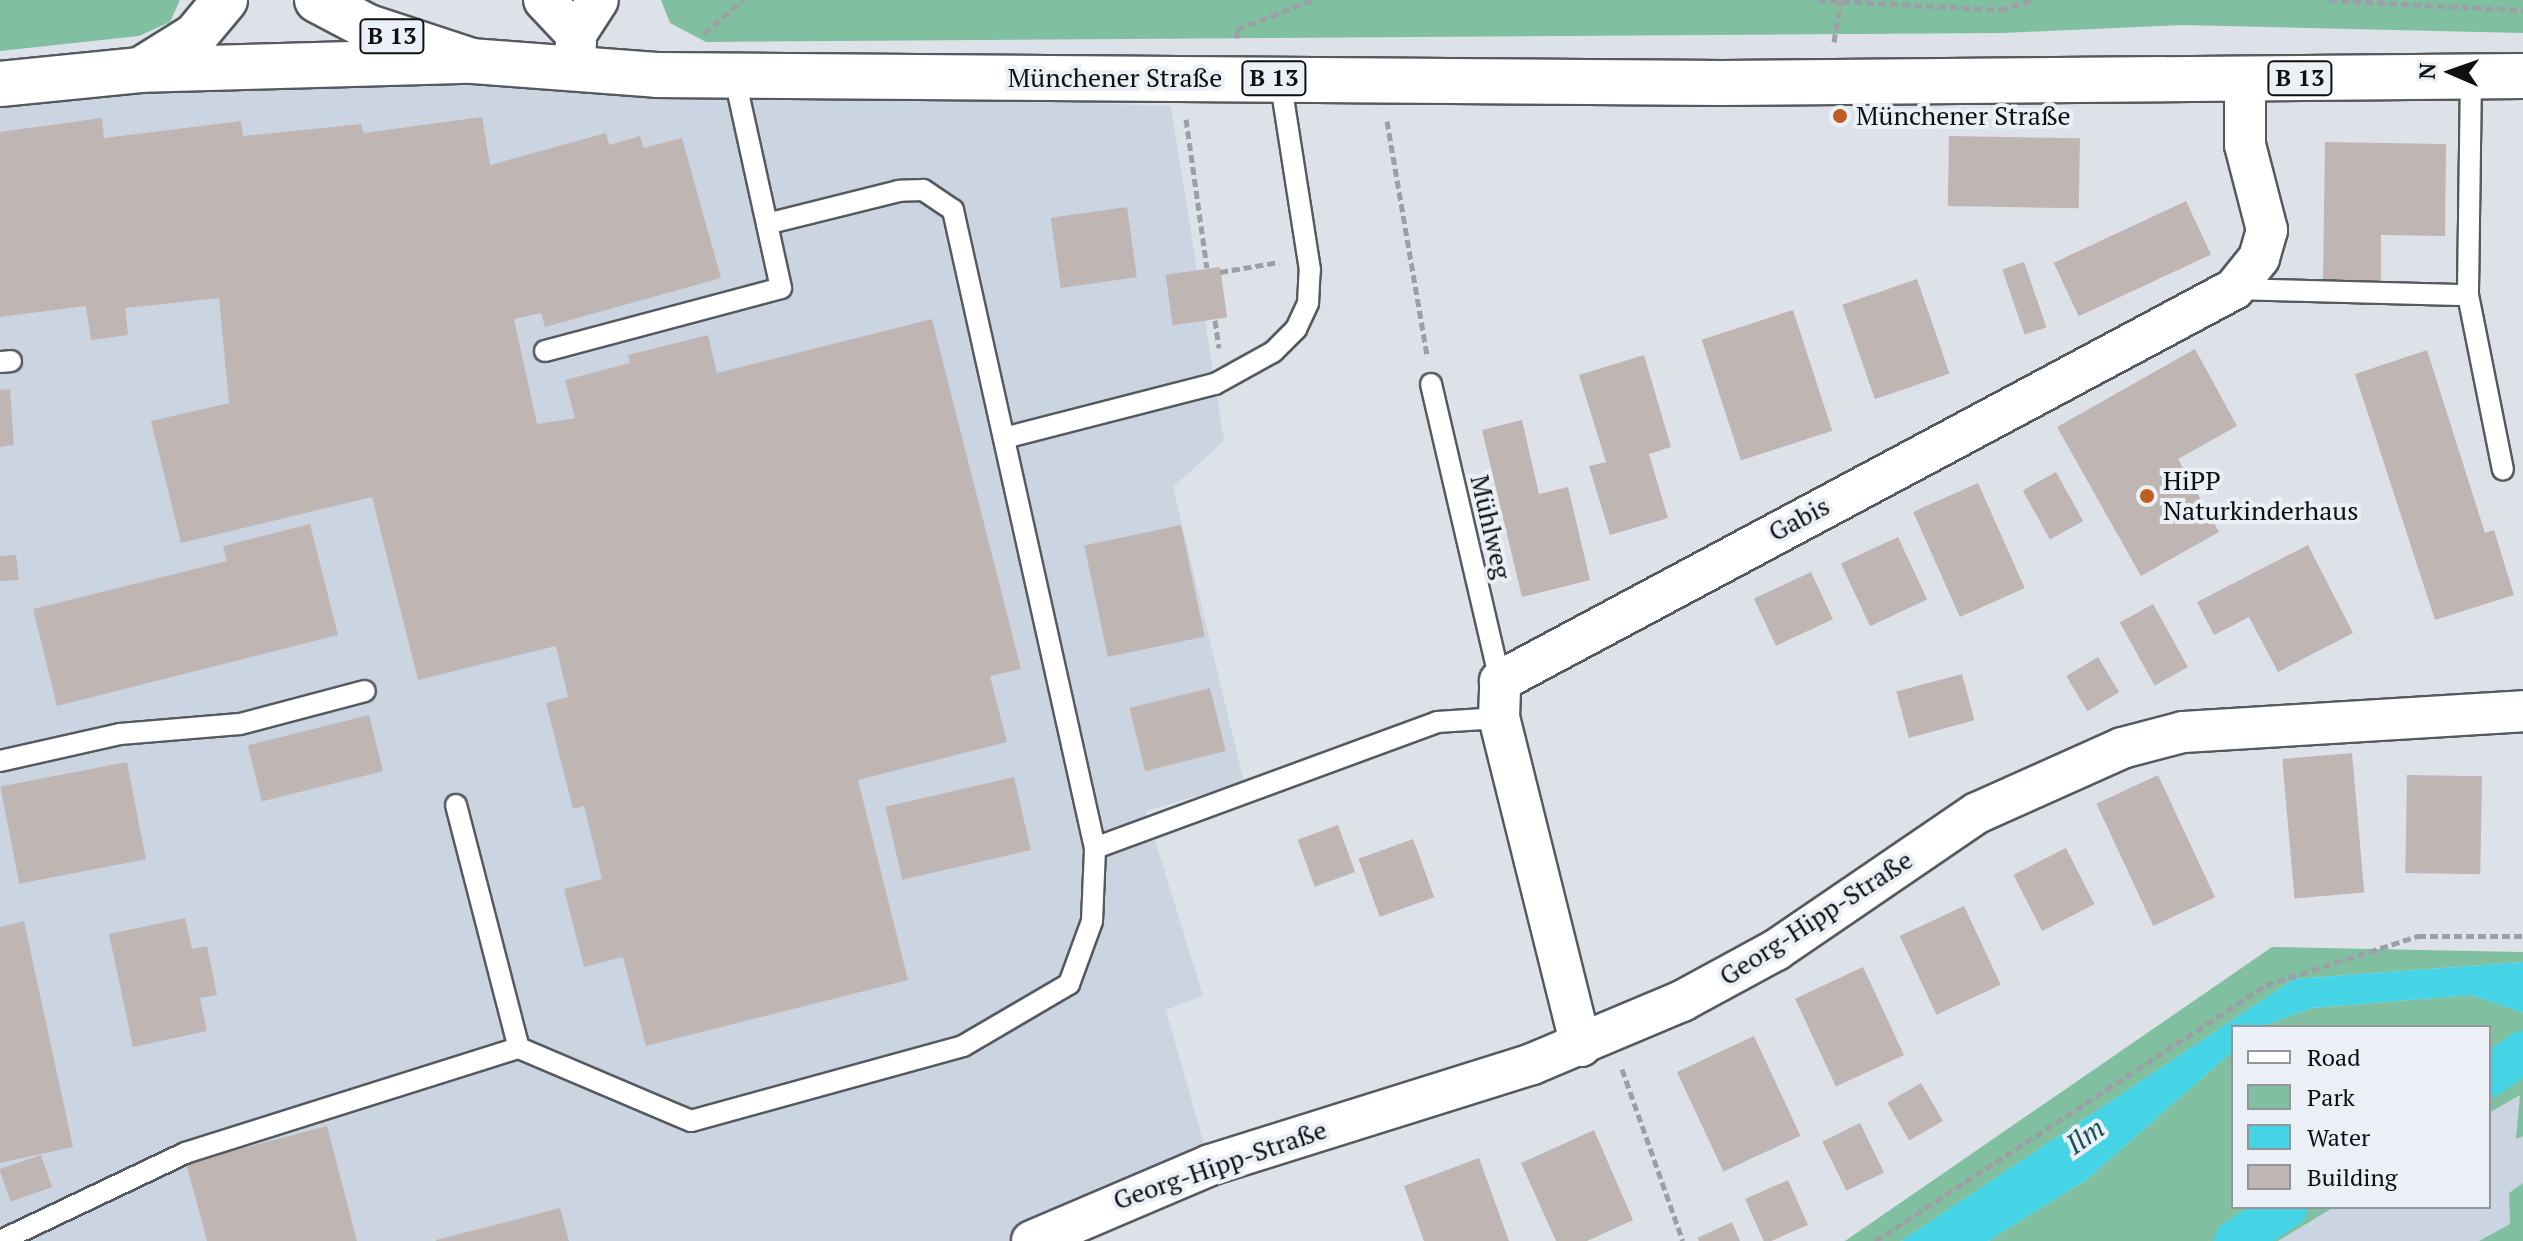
<!DOCTYPE html>
<meta charset="utf-8">
<style>
body{margin:0}
#map{position:relative;width:2523px;height:1241px;overflow:hidden;background:#dde2e9;font-family:"PT Serif",serif}
div>[style]{position:absolute}
.built>*{inset:0;background:#cbd5e2}
.green>*{inset:0;background:#80bfa0}
.water>*{inset:0;background:#45d4e6}
.canal>*{height:42px;margin:-21px;padding:0 21px;transform-origin:21px;border-radius:21px;background:#45d4e6}
.building>*{inset:0;background:#bfb6b4;transform-origin:0 0}
.path>*{height:5px;margin-top:-2.5px;transform-origin:0;background:repeating-linear-gradient(90deg,#9ca0a6 0 8px,transparent 0 12px)}
.roads{filter:drop-shadow(2px 0 #555a5f) drop-shadow(-2px 0 #555a5f) drop-shadow(0 2px #555a5f) drop-shadow(0 -2px #555a5f)}
.service>*{height:20px;margin:-10px;padding:0 10px;transform-origin:10px;border-radius:10px;background:#fff}
.minor>*{height:40px;margin:-20px;padding:0 20px;transform-origin:20px;border-radius:20px;background:#fff}
.tertiary>*{height:44px;margin:-22px;padding:0 22px;transform-origin:22px;border-radius:22px;background:#fff}
.primary>*{height:44px;margin:-22px;padding:0 22px;transform-origin:22px;border-radius:22px;background:#fff}
.dots>*{width:22px;height:22px;translate:-50% -50%;box-sizing:border-box;border:4px solid #eaf0f6;border-radius:50%}
span{translate:-50% -50%;white-space:nowrap;text-align:center;line-height:1.15;-webkit-text-stroke:8px #eaf0f6;paint-order:stroke}
.shield-label span{padding:2px 6px;background:#eaf0f6;border:2px solid;border-radius:6px;-webkit-text-stroke-width:0}
.shield-label{font-size:24px;color:#0e1012;font-weight:700}
.street-label{font-size:26px;color:#0e1012}
.poi-label{font-size:26px;color:#0e1012}
.left{translate:0 -50%;text-align:left}
.water-label{font-size:28px;color:#17535a;font-style:italic}
.legend{position:absolute;left:2231px;top:1025px;width:260px;height:184px;box-sizing:border-box;background:#eaf0f6;border:2px solid #92969b;margin:0;padding:10px 14px;list-style:none;font-size:24px;color:#0e1012}
.legend li{display:flex;align-items:center;gap:16px;height:40px}
.legend b{width:40px;border:2px solid #92969b}
.north{position:absolute;left:2411px;top:32px;width:80px;height:80px;-webkit-text-stroke:6px #eaf0f6;paint-order:stroke;rotate:272deg;font-size:22px;font-weight:700;line-height:32px;text-align:center;color:#0e1012}
.north::after{content:'';display:block;margin:auto;width:28px;height:36px;background:#0e1012;clip-path:polygon(50% 0,100% 100%,50% 72%,0 100%)}
</style>
<div id="map">
<div class="built">
<i style="clip-path:polygon(352px 80px,1171px 106px,1224px 441px,1173px 487px,1244px 782px,1146px 811px,1203px 996px,1166px 1010px,1210px 1165px,1030px 1241px,0 1241px,0 88px)"></i>
<i style="clip-path:polygon(2523px 1093px,2523px 1241px,2278px 1241px,2334px 1207px,2489px 1207px,2489px 1113px)"></i>
</div>
<div class="green">
<i style="clip-path:polygon(0 0,180px 0,170px 22px,139px 36px,0 51px)"></i>
<i style="clip-path:polygon(661px 0,2523px 0,2523px 33px,2182px 25px,2003px 33px,706px 42px,670px 23px)"></i>
<i style="clip-path:polygon(2272px 947px,2523px 952px,2523px 962px,2294px 979px,1901px 1241px,1845px 1241px)"></i>
<i style="clip-path:polygon(2471px 995px,2523px 1013px,2523px 1034px,2511px 1049px,2523px 1061px,2523px 1136px,2516px 1139px,2520px 1095px,2489px 1113px,2489px 1027px,2260px 1027px,2312px 1008px)"></i>
<i style="clip-path:polygon(2233px 1051px,2233px 1207px,2334px 1207px,2278px 1241px,1988px 1241px,2086px 1180px)"></i>
<i style="clip-path:polygon(2523px 1183px,2523px 1241px,2479px 1241px,2510px 1224px,2509px 1193px)"></i>
</div>
<div class="water">
<i style="clip-path:polygon(2523px 962px,2523px 1013px,2471px 995px,2312px 1008px,2260px 1027px,2233px 1027px,2233px 1051px,2086px 1180px,1988px 1241px,1901px 1241px,2294px 979px)"></i>
</div>
<div class="canal">
<i style="left:2489px;top:1076px;width:42px;rotate:-35.2deg"></i>
<i style="left:2235px;top:1241px;width:62px;rotate:-33.2deg"></i>
</div>
<div class="building">
<i style="clip-path:polygon(482px 117px,490px 165px,606px 133px,609px 145px,640px 136px,644px 148px,682px 138px,721px 278px,545px 327px,541px 313px,514px 319px,537px 424px,575px 418px,565px 380px,630px 363px,628px 355px,708px 335px,717px 373px,932px 319px,1021px 669px,990px 676px,1007px 742px,858px 780px,908px 980px,646px 1046px,623px 957px,584px 967px,564px 889px,602px 879px,584px 806px,573px 809px,546px 703px,568px 697px,556px 646px,418px 680px,372px 497px,181px 543px,151px 421px,229px 403px,219px 298px,125px 308px,128px 335px,91px 340px,86px 306px,0 317px,0 132px,102px 118px,104px 138px,241px 121px,243px 136px,361px 124px,364px 133px)"></i>
<i style="left:1949px;top:136px;width:131px;height:70px;rotate:1deg"></i>
<i style="clip-path:polygon(2325px 142px,2446px 144px,2445px 236px,2381px 235px,2381px 281px,2323px 280px)"></i>
<i style="left:2186px;top:201px;width:59px;height:146px;rotate:65deg"></i>
<i style="left:1127px;top:207px;width:71px;height:77px;rotate:82deg"></i>
<i style="left:2024px;top:262px;width:69px;height:23px;rotate:71deg"></i>
<i style="left:1220px;top:267px;width:51px;height:55px;rotate:82deg"></i>
<i style="left:1917px;top:279px;width:100px;height:79px;rotate:71deg"></i>
<i style="left:1793px;top:310px;width:127px;height:96px;rotate:72deg"></i>
<i style="clip-path:polygon(2195px 349px,2237px 426px,2178px 459px,2219px 532px,2141px 576px,2057px 427px)"></i>
<i style="clip-path:polygon(2427px 350px,2485px 533px,2494px 530px,2514px 595px,2435px 620px,2355px 374px)"></i>
<i style="clip-path:polygon(1644px 355px,1671px 447px,1649px 454px,1668px 518px,1610px 535px,1589px 466px,1606px 462px,1579px 375px)"></i>
<i style="clip-path:polygon(10px 389px,14px 445px,0 447px,0 390px)"></i>
<i style="clip-path:polygon(1522px 420px,1539px 494px,1568px 487px,1590px 580px,1522px 597px,1482px 430px)"></i>
<i style="left:2056px;top:472px;width:56px;height:38px;rotate:61deg"></i>
<i style="left:1978px;top:483px;width:115px;height:71px;rotate:66deg"></i>
<i style="clip-path:polygon(310px 524px,338px 635px,57px 706px,33px 609px,227px 561px,223px 546px)"></i>
<i style="left:1181px;top:525px;width:114px;height:99px;rotate:78deg"></i>
<i style="left:1898px;top:537px;width:69px;height:63px;rotate:65deg"></i>
<i style="clip-path:polygon(2308px 545px,2353px 633px,2278px 672px,2249px 617px,2214px 635px,2197px 602px)"></i>
<i style="clip-path:polygon(16px 555px,19px 580px,0 581px,0 556px)"></i>
<i style="left:1811px;top:572px;width:52px;height:63px;rotate:65deg"></i>
<i style="left:2153px;top:604px;width:72px;height:38px;rotate:61deg"></i>
<i style="left:2098px;top:657px;width:41px;height:37px;rotate:59deg"></i>
<i style="left:1962px;top:674px;width:48px;height:68px;rotate:75deg"></i>
<i style="left:1210px;top:688px;width:65px;height:83px;rotate:76deg"></i>
<i style="left:369px;top:715px;width:58px;height:125px;rotate:76deg"></i>
<i style="left:2352px;top:753px;width:140px;height:70px;rotate:85deg"></i>
<i style="left:127px;top:762px;width:99px;height:129px;rotate:79deg"></i>
<i style="left:2158px;top:775px;width:135px;height:68px;rotate:65deg"></i>
<i style="left:2407px;top:775px;width:75px;height:98px;rotate:1deg"></i>
<i style="left:1014px;top:777px;width:75px;height:132px;rotate:77deg"></i>
<i style="left:1338px;top:825px;width:50px;height:43px;rotate:70deg"></i>
<i style="left:1413px;top:839px;width:62px;height:58px;rotate:70deg"></i>
<i style="left:2066px;top:848px;width:63px;height:59px;rotate:63deg"></i>
<i style="left:1964px;top:906px;width:87px;height:71px;rotate:65deg"></i>
<i style="clip-path:polygon(185px 918px,192px 949px,207px 946px,217px 995px,200px 998px,207px 1031px,133px 1047px,109px 934px)"></i>
<i style="clip-path:polygon(24px 921px,73px 1147px,0 1163px,0 927px)"></i>
<i style="left:1863px;top:967px;width:97px;height:75px;rotate:65deg"></i>
<i style="left:1754px;top:1036px;width:110px;height:85px;rotate:65deg"></i>
<i style="left:1921px;top:1083px;width:44px;height:39px;rotate:60deg"></i>
<i style="left:1860px;top:1123px;width:55px;height:42px;rotate:64deg"></i>
<i style="clip-path:polygon(327px 1126px,357px 1241px,207px 1241px,186px 1163px)"></i>
<i style="clip-path:polygon(1594px 1130px,1633px 1220px,1587px 1241px,1556px 1241px,1521px 1163px)"></i>
<i style="left:41px;top:1155px;width:34px;height:44px;rotate:71deg"></i>
<i style="clip-path:polygon(1479px 1158px,1509px 1241px,1424px 1241px,1404px 1186px)"></i>
<i style="left:1788px;top:1180px;width:49px;height:47px;rotate:66deg"></i>
<i style="clip-path:polygon(560px 1208px,569px 1241px,436px 1241px,436px 1240px)"></i>
<i style="clip-path:polygon(1732px 1222px,1740px 1241px,1699px 1241px,1697px 1238px)"></i>
</div>
<div class="path">
<i style="left:1818px;top:0;width:182px;rotate:3.1deg"></i>
<i style="left:2000px;top:10px;width:34px;rotate:-17deg"></i>
<i style="left:2329px;top:0;width:194px;rotate:3deg"></i>
<i style="left:704px;top:33px;width:51px;rotate:-40.2deg"></i>
<i style="left:1237px;top:38px;width:9px;rotate:-90deg"></i>
<i style="left:1237px;top:29px;width:81px;rotate:-20.9deg"></i>
<i style="left:1834px;top:42px;width:42px;rotate:-80.3deg"></i>
<i style="left:1186px;top:119px;width:150px;rotate:82deg"></i>
<i style="left:1387px;top:121px;width:237px;rotate:80.3deg"></i>
<i style="left:1220px;top:272px;width:60px;rotate:-9.6deg"></i>
<i style="left:1215px;top:320px;width:28px;rotate:82deg"></i>
<i style="left:1622px;top:1069px;width:182px;rotate:70.5deg"></i>
<i style="left:1875px;top:1241px;width:467px;rotate:-33.2deg"></i>
<i style="left:2266px;top:985px;width:160px;rotate:-17.9deg"></i>
<i style="left:2418px;top:936px;width:105px"></i>
</div>
<div class="roads">
<div class="service">
<i style="left:2471px;top:76px;width:219px;rotate:90.8deg"></i>
<i style="left:2468px;top:295px;width:178px;rotate:78.7deg"></i>
<i style="left:2234px;top:289px;width:234px;rotate:1.5deg"></i>
<i style="left:545px;top:351px;width:244px;rotate:-14.9deg"></i>
<i style="left:781px;top:288px;width:218px;rotate:-102.4deg"></i>
<i style="left:0;top:362px;width:11px;rotate:-5deg"></i>
<i style="left:1431px;top:384px;width:305px;rotate:76.9deg"></i>
<i style="left:1008px;top:437px;width:214px;rotate:-14.4deg"></i>
<i style="left:1215px;top:384px;width:66px;rotate:-28.9deg"></i>
<i style="left:1273px;top:352px;width:33px;rotate:-45deg"></i>
<i style="left:1296px;top:329px;width:29px;rotate:-65deg"></i>
<i style="left:1308px;top:303px;width:33px;rotate:-87deg"></i>
<i style="left:1310px;top:270px;width:194px;rotate:-98.9deg"></i>
<i style="left:0;top:761px;width:123px;rotate:-12.7deg"></i>
<i style="left:120px;top:734px;width:120px;rotate:-4.8deg"></i>
<i style="left:240px;top:724px;width:129px;rotate:-14.8deg"></i>
<i style="left:456px;top:805px;width:251px;rotate:75.5deg"></i>
<i style="left:1095px;top:848px;width:364px;rotate:-20.2deg"></i>
<i style="left:1437px;top:722px;width:62px;rotate:-3.7deg"></i>
<i style="left:0;top:1241px;width:205px;rotate:-25.4deg"></i>
<i style="left:185px;top:1153px;width:350px;rotate:-17.5deg"></i>
<i style="left:519px;top:1048px;width:187px;rotate:23deg"></i>
<i style="left:691px;top:1121px;width:282px;rotate:-15.4deg"></i>
<i style="left:963px;top:1046px;width:123px;rotate:-30.3deg"></i>
<i style="left:1069px;top:984px;width:67px;rotate:-69.9deg"></i>
<i style="left:1092px;top:921px;width:73px;rotate:-87.6deg"></i>
<i style="left:1095px;top:848px;width:654px;rotate:-102.55deg"></i>
<i style="left:953px;top:210px;width:36px;rotate:-146deg"></i>
<i style="left:923px;top:190px;width:24px;rotate:178deg"></i>
<i style="left:899px;top:191px;width:136px;rotate:166deg"></i>
</div>
<div class="minor">
<i style="left:544px;top:0;width:47px;rotate:46.7deg"></i>
<i style="left:575px;top:68px;width:34px;rotate:-88deg"></i>
<i style="left:576px;top:34px;width:40px;rotate:-57.1deg"></i>
<i style="left:1581px;top:1046px;width:338px;rotate:-104deg"></i>
<i style="left:1499px;top:718px;width:37px;rotate:-88deg"></i>
<i style="left:1500px;top:681px;width:832px;rotate:-28.1deg"></i>
<i style="left:2234px;top:289px;width:40px;rotate:-51deg"></i>
<i style="left:2259px;top:258px;width:29px;rotate:-74deg"></i>
<i style="left:2267px;top:230px;width:88px;rotate:-104.5deg"></i>
<i style="left:2245px;top:145px;width:66px;rotate:-90deg"></i>
<i style="left:1032px;top:1241px;width:194px;rotate:-23.1deg"></i>
<i style="left:1210px;top:1165px;width:337px;rotate:-17.4deg"></i>
<i style="left:1532px;top:1064px;width:163px;rotate:-22.8deg"></i>
<i style="left:1682px;top:1001px;width:107px;rotate:-28.5deg"></i>
<i style="left:1776px;top:950px;width:243px;rotate:-34.3deg"></i>
<i style="left:1977px;top:813px;width:159px;rotate:-24.1deg"></i>
<i style="left:2122px;top:748px;width:63px;rotate:-14.7deg"></i>
<i style="left:2183px;top:732px;width:341px;rotate:-3.5deg"></i>
</div>
<div class="tertiary">
<i style="left:142px;top:69px;width:62px;rotate:-31.9deg"></i>
<i style="left:195px;top:36px;width:47px;rotate:-50.2deg"></i>
<i style="left:0;top:84px;width:141px;rotate:-5.7deg"></i>
<i style="left:140px;top:70px;width:325px;rotate:-1.6deg"></i>
</div>
<div class="primary">
<i style="left:317px;top:0;width:58px;rotate:27.9deg"></i>
<i style="left:368px;top:27px;width:109px;rotate:18.1deg"></i>
<i style="left:472px;top:61px;width:186px;rotate:4.3deg"></i>
<i style="left:657px;top:75px;width:1065px;rotate:0.43deg"></i>
<i style="left:1722px;top:83px;width:801px;rotate:-0.5deg"></i>
</div>
</div>
<div class="dots">
<i style="left:1840px;top:116px;background:#bf5c22"></i>
<i style="left:2147px;top:496px;background:#bf5c22"></i>
</div>
<div class="shield-label">
<span style="left:392px;top:36px">B 13</span>
<span style="left:1274px;top:78px">B 13</span>
<span style="left:2300px;top:78px">B 13</span>
</div>
<div class="street-label">
<span style="left:1115px;top:78px">Münchener Straße</span>
<span style="left:1799px;top:519px;rotate:-28deg">Gabis</span>
<span style="left:1491px;top:527px;rotate:77deg">Mühlweg</span>
<span style="left:1816px;top:918px;rotate:-33deg">Georg-Hipp-Straße</span>
<span style="left:1220px;top:1165px;rotate:-19deg">Georg-Hipp-Straße</span>
</div>
<div class="poi-label">
<span class="left" style="left:1856px;top:116px">Münchener Straße</span>
<span class="left" style="left:2163px;top:496px">HiPP<br>Naturkinderhaus</span>
</div>
<div class="water-label">
<span style="left:2085px;top:1136px;rotate:-35deg">Ilm</span>
</div>
<ul class="legend">
<li><b style="height:10px;background:#fff"></b>Road</li>
<li><b style="height:22px;background:#80bfa0"></b>Park</li>
<li><b style="height:22px;background:#45d4e6"></b>Water</li>
<li><b style="height:22px;background:#bfb6b4"></b>Building</li>
</ul>
<div class="north">N</div>
</div>
